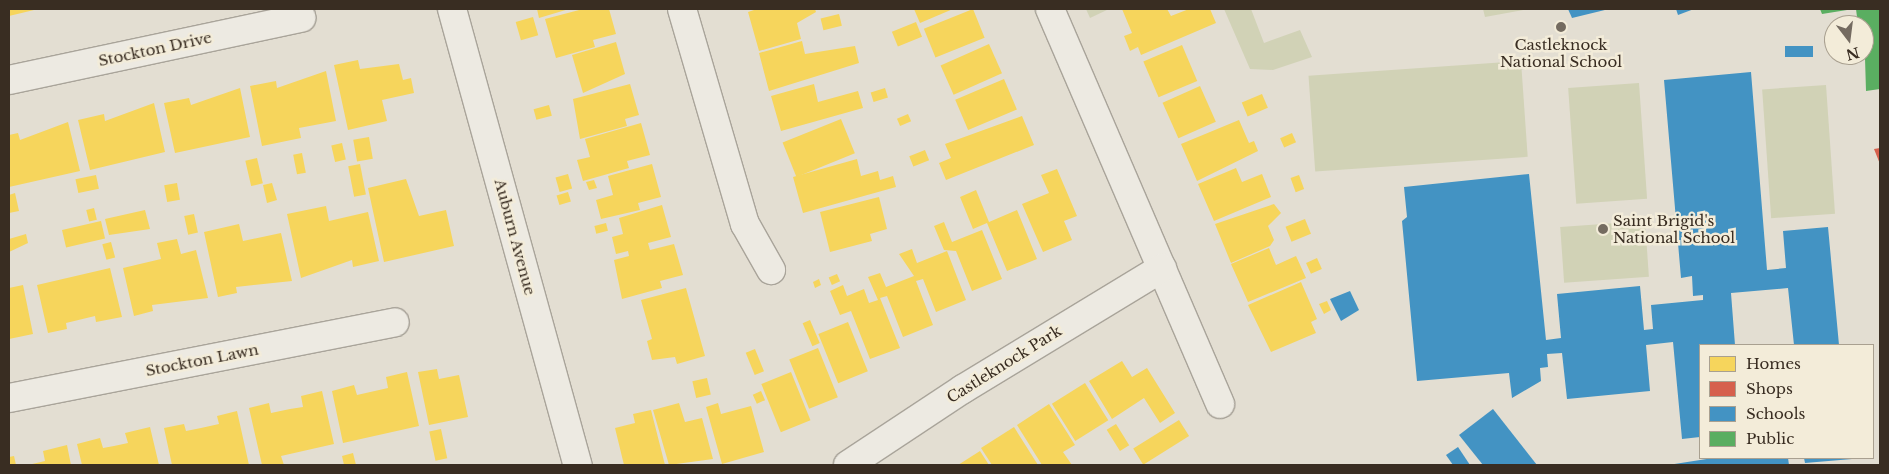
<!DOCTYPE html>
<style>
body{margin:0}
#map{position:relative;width:1889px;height:474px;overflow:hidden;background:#e3ded2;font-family:"Libre Baskerville",serif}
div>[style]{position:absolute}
.green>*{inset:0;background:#d1d2b6;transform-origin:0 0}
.homes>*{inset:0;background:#f6d55c;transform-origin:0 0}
.shops>*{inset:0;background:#d6604d}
.schools>*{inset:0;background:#4393c3;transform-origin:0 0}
.public>*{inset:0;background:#5aae61}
.roads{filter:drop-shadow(1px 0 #a9a49a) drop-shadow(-1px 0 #a9a49a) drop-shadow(0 1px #a9a49a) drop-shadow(0 -1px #a9a49a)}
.minor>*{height:28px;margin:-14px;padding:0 14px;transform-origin:14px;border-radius:14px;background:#edeae2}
.dots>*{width:14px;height:14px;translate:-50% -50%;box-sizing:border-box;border:2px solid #f3ecd9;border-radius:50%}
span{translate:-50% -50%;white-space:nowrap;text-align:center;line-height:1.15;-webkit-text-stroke:5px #f3ecd9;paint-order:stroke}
.poi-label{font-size:15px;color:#392d22}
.left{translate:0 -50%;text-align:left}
.street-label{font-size:15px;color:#392d22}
.frame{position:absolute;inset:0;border:10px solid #392d22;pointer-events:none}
.legend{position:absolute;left:1699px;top:344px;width:175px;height:115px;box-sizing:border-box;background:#f3ecd9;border:1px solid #a9a090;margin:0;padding:6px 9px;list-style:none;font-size:15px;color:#392d22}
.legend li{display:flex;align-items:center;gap:10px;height:25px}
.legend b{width:25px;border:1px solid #a9a090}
.north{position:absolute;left:1824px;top:15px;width:50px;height:50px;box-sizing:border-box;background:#f3ecd9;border:1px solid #a9a090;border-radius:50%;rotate:165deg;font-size:14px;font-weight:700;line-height:20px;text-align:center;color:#392d22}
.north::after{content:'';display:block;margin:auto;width:18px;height:22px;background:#746b60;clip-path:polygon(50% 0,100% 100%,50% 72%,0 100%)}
</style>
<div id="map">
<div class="green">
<i style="clip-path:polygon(1086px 9px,1109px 9px,1090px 18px)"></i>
<i style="clip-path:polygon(1224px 9px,1251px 9px,1264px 43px,1300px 30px,1312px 57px,1273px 70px,1250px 69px)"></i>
<i style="clip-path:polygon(1483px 9px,1529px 9px,1485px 17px)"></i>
<i style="left:1521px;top:61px;width:96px;height:213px;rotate:86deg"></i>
<i style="left:1639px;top:83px;width:116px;height:71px;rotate:86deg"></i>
<i style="left:1826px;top:85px;width:129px;height:64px;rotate:86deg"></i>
<i style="left:1645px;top:221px;width:56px;height:85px;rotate:86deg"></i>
</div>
<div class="homes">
<i style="clip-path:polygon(9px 9px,33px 9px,34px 10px,9px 16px)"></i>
<i style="clip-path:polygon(537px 9px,569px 9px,539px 18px)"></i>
<i style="clip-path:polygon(583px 9px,609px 9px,616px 34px,593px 40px,595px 47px,556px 58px,545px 19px)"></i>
<i style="clip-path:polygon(757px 9px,815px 9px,816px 12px,797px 23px,801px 39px,759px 51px,748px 12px)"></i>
<i style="clip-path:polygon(914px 9px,953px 9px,920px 23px)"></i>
<i style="left:973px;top:9px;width:31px;height:53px;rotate:68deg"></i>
<i style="clip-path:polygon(1122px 9px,1167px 9px,1171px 16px,1189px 9px,1210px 9px,1216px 23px,1141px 55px,1138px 47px,1130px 51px,1124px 36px,1132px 33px)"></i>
<i style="left:839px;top:14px;width:12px;height:19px;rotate:76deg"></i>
<i style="left:533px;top:17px;width:19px;height:18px;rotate:74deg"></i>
<i style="left:916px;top:22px;width:16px;height:26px;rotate:68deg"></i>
<i style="clip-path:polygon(802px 41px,805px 54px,855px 46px,859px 63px,769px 91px,759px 53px)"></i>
<i style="clip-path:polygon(616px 42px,625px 74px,583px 93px,572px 55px)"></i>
<i style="left:989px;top:44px;width:32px;height:53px;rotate:66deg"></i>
<i style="left:1182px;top:45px;width:39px;height:42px;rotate:67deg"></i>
<i style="clip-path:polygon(358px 60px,360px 69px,399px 64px,403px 80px,411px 78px,414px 93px,382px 100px,387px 121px,348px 130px,334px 65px)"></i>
<i style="clip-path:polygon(326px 71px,336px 121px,299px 128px,301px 138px,262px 146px,250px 86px,276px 81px,277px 88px)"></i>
<i style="left:1004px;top:79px;width:33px;height:53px;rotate:67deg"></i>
<i style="clip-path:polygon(630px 84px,639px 115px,625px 119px,627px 126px,580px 139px,573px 99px)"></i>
<i style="clip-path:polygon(814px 84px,818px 102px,858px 91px,863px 108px,781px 131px,771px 96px)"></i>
<i style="left:1200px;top:86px;width:39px;height:41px;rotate:66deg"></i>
<i style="clip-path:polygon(240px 88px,250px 137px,175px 153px,164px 103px,189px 98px,191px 105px)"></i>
<i style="left:885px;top:88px;width:10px;height:15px;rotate:73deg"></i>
<i style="left:1262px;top:94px;width:15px;height:22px;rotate:67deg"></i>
<i style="clip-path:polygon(154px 103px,165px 152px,90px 170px,78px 120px,104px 114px,105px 121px)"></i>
<i style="left:549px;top:105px;width:11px;height:16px;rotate:75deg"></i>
<i style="left:908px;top:114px;width:8px;height:12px;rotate:67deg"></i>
<i style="clip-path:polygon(1022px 116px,1034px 145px,946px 180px,939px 163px,951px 158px,945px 144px)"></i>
<i style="left:841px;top:119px;width:37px;height:63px;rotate:68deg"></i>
<i style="clip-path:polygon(1239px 120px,1249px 143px,1254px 141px,1258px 151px,1197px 181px,1181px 144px)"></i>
<i style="clip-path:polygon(68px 122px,80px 171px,9px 187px,9px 135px,18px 133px,20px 140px)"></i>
<i style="clip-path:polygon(641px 123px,650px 155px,627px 161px,629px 168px,583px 181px,577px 160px,590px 157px,585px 139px)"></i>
<i style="left:1292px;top:133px;width:10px;height:13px;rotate:66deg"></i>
<i style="left:369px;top:137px;width:22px;height:16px;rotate:80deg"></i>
<i style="left:342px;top:143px;width:17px;height:11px;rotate:77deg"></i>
<i style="left:925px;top:150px;width:11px;height:17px;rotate:68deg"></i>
<i style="left:302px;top:153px;width:20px;height:9px;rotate:79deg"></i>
<i style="left:257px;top:158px;width:26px;height:12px;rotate:77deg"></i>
<i style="clip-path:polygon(857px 159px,861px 176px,878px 171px,880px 180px,893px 176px,896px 187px,803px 213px,793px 177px)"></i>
<i style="left:360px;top:164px;width:31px;height:12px;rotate:79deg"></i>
<i style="clip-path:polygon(652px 164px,661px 197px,638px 203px,640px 210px,601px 219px,596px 200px,613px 195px,608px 176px)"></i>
<i style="clip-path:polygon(1236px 168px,1242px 182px,1262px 174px,1271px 197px,1214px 221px,1198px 184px)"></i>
<i style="clip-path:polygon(1057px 169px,1077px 216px,1064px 221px,1072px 240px,1043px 252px,1022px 204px,1049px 193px,1041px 175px)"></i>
<i style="left:568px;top:174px;width:15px;height:13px;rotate:74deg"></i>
<i style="left:96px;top:175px;width:14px;height:21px;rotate:78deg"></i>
<i style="left:1299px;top:175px;width:15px;height:9px;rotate:70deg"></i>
<i style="clip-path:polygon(406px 179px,419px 216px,446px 210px,454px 246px,384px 262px,368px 188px)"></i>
<i style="clip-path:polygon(594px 180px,597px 188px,589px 190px,586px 182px)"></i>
<i style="left:177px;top:183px;width:17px;height:13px;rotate:80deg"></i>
<i style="clip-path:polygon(272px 183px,277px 200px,267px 203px,263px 185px)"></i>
<i style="clip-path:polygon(976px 190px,989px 222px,1017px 210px,1037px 259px,1007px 271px,987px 223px,973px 229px,960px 197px)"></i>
<i style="left:568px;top:192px;width:10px;height:12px;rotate:73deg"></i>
<i style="clip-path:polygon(15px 193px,19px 211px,9px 213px,9px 195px)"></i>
<i style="clip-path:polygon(879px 197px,887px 229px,870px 234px,872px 241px,830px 252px,820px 212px)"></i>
<i style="clip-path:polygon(1274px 204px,1281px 213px,1268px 226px,1274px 240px,1270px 246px,1231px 263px,1215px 224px)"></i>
<i style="clip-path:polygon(662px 205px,671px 237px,648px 243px,650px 250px,674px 244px,683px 275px,660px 281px,662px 288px,622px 299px,614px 260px,629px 256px,628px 251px,616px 254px,612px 237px,623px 234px,619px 218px)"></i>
<i style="clip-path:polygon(326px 206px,329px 221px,368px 212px,379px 261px,353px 267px,352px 260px,301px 278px,287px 214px)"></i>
<i style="left:94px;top:208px;width:12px;height:8px;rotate:76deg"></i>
<i style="clip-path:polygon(145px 210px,150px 229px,109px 235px,105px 219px)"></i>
<i style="left:194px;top:214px;width:19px;height:10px;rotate:78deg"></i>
<i style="left:1305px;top:219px;width:16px;height:21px;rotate:68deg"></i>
<i style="left:101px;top:221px;width:18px;height:40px;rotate:77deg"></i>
<i style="clip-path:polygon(944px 222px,952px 242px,982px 230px,1002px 279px,972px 291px,956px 251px,944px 250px,934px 226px)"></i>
<i style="left:606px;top:223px;width:8px;height:12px;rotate:76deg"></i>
<i style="clip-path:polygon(239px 224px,243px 241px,281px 233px,292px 281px,236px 287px,237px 293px,218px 297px,204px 232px)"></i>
<i style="clip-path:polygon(26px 234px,28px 243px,9px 252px,9px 239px)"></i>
<i style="clip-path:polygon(177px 239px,181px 254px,196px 250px,208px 298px,152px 305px,153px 311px,134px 316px,123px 268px,161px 259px,157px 243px)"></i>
<i style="left:111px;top:242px;width:16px;height:9px;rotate:75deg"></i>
<i style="clip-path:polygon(1269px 248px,1276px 265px,1296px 256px,1306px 278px,1248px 302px,1231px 264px)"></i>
<i style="clip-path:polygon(912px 249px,917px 263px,947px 251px,966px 300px,936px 312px,923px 279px,916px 281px,933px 325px,903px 337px,887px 296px,880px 298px,900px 348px,870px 359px,851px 311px,840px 315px,830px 291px,843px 285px,847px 296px,864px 289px,869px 303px,878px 300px,868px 277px,880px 273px,886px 287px,881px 289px,914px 276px,899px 254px)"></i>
<i style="left:1317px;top:258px;width:12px;height:12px;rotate:66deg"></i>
<i style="clip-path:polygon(110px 268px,122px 317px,96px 322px,95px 316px,66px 323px,67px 329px,48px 333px,37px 285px)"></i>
<i style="left:837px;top:274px;width:8px;height:9px;rotate:67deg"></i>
<i style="clip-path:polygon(819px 279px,821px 285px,815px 288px,813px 282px)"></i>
<i style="clip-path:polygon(1301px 282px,1317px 319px,1311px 322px,1316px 333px,1271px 352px,1248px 305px)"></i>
<i style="clip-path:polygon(23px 285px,33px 334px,9px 339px,9px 288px)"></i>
<i style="clip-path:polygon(686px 288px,705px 356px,677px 364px,675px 357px,652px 360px,647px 341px,652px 339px,641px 300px)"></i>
<i style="clip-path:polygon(1327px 301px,1331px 310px,1324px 314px,1319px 304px)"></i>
<i style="left:810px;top:320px;width:25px;height:8px;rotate:67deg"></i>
<i style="left:848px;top:322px;width:53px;height:32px;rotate:68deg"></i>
<i style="left:818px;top:348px;width:53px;height:31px;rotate:68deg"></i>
<i style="left:755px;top:349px;width:24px;height:10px;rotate:68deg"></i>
<i style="clip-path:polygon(1122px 361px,1132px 377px,1147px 368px,1175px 413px,1160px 423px,1144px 398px,1112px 419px,1089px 381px)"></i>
<i style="clip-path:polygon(437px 369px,439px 379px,459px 375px,468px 417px,429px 425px,418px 372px)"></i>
<i style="clip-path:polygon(407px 372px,419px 426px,343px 443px,332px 391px,354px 385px,357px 395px,388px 388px,386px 377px)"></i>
<i style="left:791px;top:372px;width:52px;height:32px;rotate:68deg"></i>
<i style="left:707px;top:378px;width:17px;height:15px;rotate:77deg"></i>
<i style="left:1085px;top:383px;width:44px;height:39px;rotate:58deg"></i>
<i style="clip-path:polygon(322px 391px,334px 444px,281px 456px,284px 465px,262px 465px,249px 408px,269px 403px,271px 413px,290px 409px,303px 407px,301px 396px)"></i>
<i style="left:761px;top:391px;width:10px;height:9px;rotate:66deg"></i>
<i style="clip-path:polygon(679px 403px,685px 422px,702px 418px,713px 459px,669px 465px,653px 410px)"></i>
<i style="clip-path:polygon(718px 403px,721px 414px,751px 406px,764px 452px,722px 464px,706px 407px)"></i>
<i style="clip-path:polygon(1049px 404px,1075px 445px,1063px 452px,1072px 465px,1042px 465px,1017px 425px)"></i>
<i style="clip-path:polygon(651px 410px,665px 465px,624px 465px,615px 428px,635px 423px,633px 414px)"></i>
<i style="clip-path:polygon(237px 411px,249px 465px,172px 465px,164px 428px,184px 424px,186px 431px,201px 428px,219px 424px,217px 416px)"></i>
<i style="left:1179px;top:420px;width:19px;height:54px;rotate:58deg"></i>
<i style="left:1116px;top:424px;width:25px;height:11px;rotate:58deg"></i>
<i style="clip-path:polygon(150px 427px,159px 465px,82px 465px,77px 444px,100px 438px,103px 448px,114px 446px,128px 443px,125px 433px)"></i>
<i style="clip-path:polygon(1014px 427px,1038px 465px,992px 465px,981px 448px)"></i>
<i style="left:441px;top:429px;width:30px;height:12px;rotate:78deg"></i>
<i style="clip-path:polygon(67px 445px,71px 465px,28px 465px,45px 461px,43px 451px)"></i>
<i style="clip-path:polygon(980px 451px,989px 465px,958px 465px)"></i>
<i style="clip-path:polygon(353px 453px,356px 465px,344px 465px,342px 456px)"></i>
<i style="clip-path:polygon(14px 456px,16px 465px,9px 465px,9px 457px)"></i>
</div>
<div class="shops">
<i style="clip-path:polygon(1880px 148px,1880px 164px,1874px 149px)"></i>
</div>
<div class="schools">
<i style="clip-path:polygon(1568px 9px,1609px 9px,1572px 18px)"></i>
<i style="clip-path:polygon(1676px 9px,1694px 9px,1678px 15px)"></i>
<i style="left:1813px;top:46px;width:11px;height:28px;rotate:90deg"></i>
<i style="clip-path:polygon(1751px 72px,1767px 270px,1786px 268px,1783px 231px,1828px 227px,1839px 345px,1794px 345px,1788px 288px,1731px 293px,1735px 345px,1700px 345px,1700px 437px,1682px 439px,1673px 342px,1646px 345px,1650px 391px,1567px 399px,1562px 353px,1547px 354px,1548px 367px,1540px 368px,1541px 381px,1512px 398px,1509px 373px,1417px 381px,1402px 221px,1407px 217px,1404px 187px,1529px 174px,1546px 340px,1561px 338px,1557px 294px,1640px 286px,1644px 330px,1653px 329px,1651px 305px,1703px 300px,1703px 295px,1693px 296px,1692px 276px,1681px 278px,1664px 80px)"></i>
<i style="clip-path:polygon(1350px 291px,1359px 310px,1341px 321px,1330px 299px)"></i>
<i style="clip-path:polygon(1493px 409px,1537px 465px,1483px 465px,1459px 435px)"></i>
<i style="clip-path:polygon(1458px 447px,1470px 465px,1453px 465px,1446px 455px)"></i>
<i style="clip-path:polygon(1788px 458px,1789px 465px,1668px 465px,1713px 458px)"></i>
<i style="clip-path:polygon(1804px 458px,1852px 458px,1852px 459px,1805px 463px)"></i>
</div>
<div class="public">
<i style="clip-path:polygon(1820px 9px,1847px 9px,1847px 10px,1822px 14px)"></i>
<i style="clip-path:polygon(1856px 9px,1880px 9px,1880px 89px,1866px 91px,1864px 25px,1858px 25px)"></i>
</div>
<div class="roads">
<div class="minor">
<i style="left:452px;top:9px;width:473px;rotate:74.6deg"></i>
<i style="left:682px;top:9px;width:224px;rotate:73.7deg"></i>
<i style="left:745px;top:224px;width:53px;rotate:60.5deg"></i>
<i style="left:1050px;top:9px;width:430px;rotate:66.7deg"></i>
<i style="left:9px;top:80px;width:299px;rotate:-12deg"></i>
<i style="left:9px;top:398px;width:393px;rotate:-11.1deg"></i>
<i style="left:848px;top:465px;width:138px;rotate:-33.5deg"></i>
<i style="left:963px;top:389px;width:233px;rotate:-31.3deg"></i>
</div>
</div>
<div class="dots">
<i style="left:1561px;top:27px;background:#746b60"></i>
<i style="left:1603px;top:229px;background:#746b60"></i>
</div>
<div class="poi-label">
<span style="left:1561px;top:53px">Castleknock<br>National School</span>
<span class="left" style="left:1613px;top:229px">Saint Brigid's<br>National School</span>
</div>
<div class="street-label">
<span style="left:155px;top:49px;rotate:-12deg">Stockton Drive</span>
<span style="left:515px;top:237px;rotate:75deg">Auburn Avenue</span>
<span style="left:202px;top:360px;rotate:-11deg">Stockton Lawn</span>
<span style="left:1004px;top:364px;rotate:-32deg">Castleknock Park</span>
</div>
<div class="frame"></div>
<ul class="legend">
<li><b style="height:14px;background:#f6d55c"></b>Homes</li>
<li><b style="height:14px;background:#d6604d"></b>Shops</li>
<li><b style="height:14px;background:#4393c3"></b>Schools</li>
<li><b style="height:14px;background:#5aae61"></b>Public</li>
</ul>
<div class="north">N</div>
</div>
